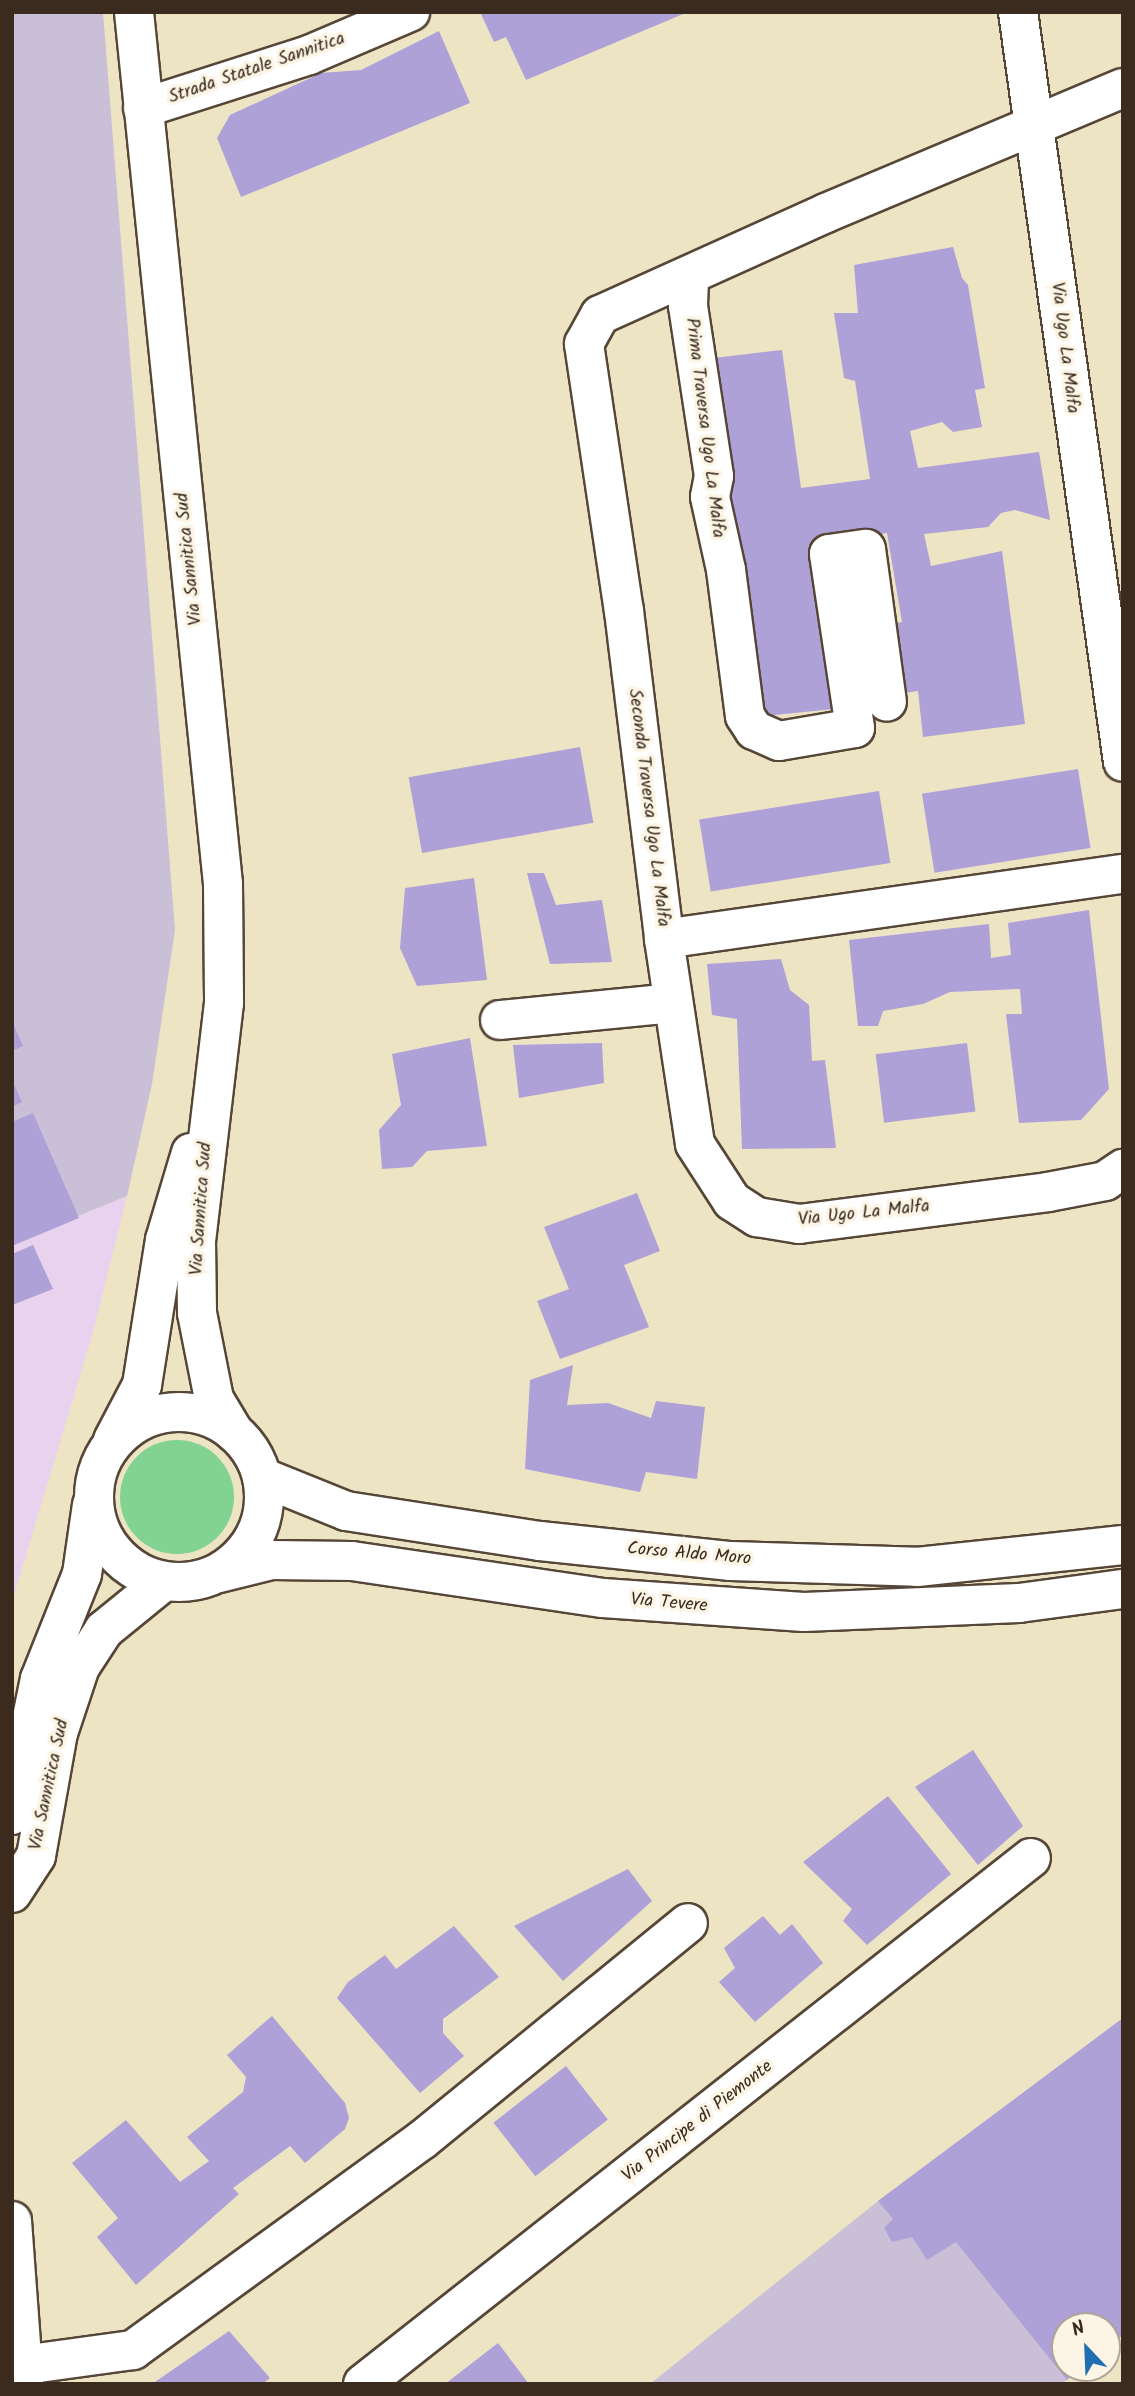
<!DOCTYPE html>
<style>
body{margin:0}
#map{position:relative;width:1135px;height:2396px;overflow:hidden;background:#ede4c4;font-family:Kalam,sans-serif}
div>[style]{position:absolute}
.built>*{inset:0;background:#e9d2ed}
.industrial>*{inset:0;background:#c9bfd7}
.green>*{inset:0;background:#82d292}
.round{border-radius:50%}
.building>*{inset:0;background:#aea1d7;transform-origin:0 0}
.roads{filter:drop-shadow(2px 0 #564637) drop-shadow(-2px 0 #564637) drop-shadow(0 2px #564637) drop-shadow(0 -2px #564637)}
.minor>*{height:38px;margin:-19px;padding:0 19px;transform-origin:19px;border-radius:19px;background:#fff}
.major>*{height:38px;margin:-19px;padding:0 19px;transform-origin:19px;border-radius:19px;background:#fff}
.major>.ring{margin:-19px;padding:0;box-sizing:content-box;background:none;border:38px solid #fff;border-radius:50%}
span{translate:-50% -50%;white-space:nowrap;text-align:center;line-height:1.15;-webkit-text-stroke:7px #fcf5e5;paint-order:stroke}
.street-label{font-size:18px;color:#3b2a1e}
.frame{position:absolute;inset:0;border:14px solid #3b2a1e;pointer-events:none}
.north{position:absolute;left:1051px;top:2312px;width:70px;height:70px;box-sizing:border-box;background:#fcf5e5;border:2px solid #afa495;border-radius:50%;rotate:337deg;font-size:19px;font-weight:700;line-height:28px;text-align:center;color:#3b2a1e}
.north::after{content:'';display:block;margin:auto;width:24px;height:32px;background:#1f6fb2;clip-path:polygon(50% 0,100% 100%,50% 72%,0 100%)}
</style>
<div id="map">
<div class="built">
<i style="clip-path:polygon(127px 1196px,92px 1336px,12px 1602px,12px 1243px)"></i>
</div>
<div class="industrial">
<i style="clip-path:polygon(12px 12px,103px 12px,175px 930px,152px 1084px,127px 1196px,12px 1243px)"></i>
<i style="clip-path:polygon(1123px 2018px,1123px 2335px,1107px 2326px,1065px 2326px,1065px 2368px,1081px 2368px,1067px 2380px,1061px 2384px,650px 2384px,878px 2201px)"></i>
</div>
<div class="green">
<i class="round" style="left:120px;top:1440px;width:114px;height:114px"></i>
</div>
<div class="building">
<i style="clip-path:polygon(480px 12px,688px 12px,526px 80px,506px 37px,494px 42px)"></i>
<i style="clip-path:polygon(439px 31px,470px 103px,241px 197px,217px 138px,230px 115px,321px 73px,361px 70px)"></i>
<i style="clip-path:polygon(953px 247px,962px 278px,968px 285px,985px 388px,975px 390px,982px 427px,953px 432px,942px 422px,910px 431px,918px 468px,1039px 452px,1050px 520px,1015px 510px,1001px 513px,988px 527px,924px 534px,931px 566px,1002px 551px,1025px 724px,923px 737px,918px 691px,891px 695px,878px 626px,902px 622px,887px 533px,808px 546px,834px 709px,765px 716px,741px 552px,725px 553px,714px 358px,782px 350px,801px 488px,870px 479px,855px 381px,844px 378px,834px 313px,858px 313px,854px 265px)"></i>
<i style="left:580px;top:747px;width:77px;height:174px;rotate:80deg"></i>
<i style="left:1078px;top:769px;width:80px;height:158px;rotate:81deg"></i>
<i style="left:879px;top:791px;width:73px;height:182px;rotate:81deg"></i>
<i style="clip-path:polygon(527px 873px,544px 873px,556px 905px,602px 900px,612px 962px,550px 964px)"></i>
<i style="clip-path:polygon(474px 878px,487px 980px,417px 986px,400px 948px,405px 888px)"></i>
<i style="clip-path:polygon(1089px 910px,1109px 1089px,1081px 1120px,1019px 1123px,1006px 1014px,1022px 1014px,1020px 989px,950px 992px,923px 1004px,883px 1011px,878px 1026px,858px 1026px,849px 940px,989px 924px,991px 958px,1011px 955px,1008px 923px)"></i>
<i style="clip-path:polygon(781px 959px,790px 990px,809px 1005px,812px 1061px,825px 1060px,836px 1148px,742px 1149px,737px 1019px,712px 1015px,707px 964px)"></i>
<i style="clip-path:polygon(12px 1021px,23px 1046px,12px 1051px)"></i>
<i style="clip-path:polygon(470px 1038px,487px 1146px,427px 1151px,412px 1167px,382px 1169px,379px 1130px,401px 1105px,392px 1054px)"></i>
<i style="clip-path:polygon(602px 1043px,604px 1083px,519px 1098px,513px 1045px)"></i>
<i style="left:967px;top:1043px;width:69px;height:92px;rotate:83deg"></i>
<i style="clip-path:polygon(12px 1080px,22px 1102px,12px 1107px)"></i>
<i style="clip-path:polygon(33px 1113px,79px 1218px,12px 1246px,12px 1122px)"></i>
<i style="clip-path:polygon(637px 1193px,660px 1251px,624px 1265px,649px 1327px,560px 1359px,537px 1301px,569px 1289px,544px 1227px)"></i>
<i style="clip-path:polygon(33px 1245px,53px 1289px,12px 1305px,12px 1254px)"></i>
<i style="clip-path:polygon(573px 1365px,567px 1405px,608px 1403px,651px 1418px,656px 1401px,705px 1407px,697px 1479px,646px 1472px,640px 1492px,525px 1469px,530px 1380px)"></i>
<i style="clip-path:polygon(973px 1750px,1023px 1826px,978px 1865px,915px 1787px)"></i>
<i style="clip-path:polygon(888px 1796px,951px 1874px,867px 1945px,843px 1921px,852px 1909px,803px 1862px)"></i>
<i style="clip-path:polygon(628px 1869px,652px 1901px,563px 1981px,514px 1926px)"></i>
<i style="clip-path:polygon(763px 1916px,780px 1935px,792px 1924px,823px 1963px,755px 2022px,719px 1982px,735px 1968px,724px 1948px)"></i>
<i style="clip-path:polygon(454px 1926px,499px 1977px,443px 2019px,443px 2033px,464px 2056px,420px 2093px,337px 1998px,348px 1982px,385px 1955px,396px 1969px)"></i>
<i style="clip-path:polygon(272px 2016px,345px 2103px,349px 2118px,345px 2129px,305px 2163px,290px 2146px,233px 2188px,239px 2194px,136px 2285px,97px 2237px,118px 2218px,72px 2163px,126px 2120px,180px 2182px,209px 2161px,187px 2137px,243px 2092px,246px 2077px,227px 2055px)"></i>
<i style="clip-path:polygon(1123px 2018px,1123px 2335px,1107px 2348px,1107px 2326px,1065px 2326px,1065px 2368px,1081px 2368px,1067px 2380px,956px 2242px,927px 2260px,912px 2237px,892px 2242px,884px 2228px,893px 2219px,878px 2201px)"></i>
<i style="left:566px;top:2066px;width:68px;height:92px;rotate:52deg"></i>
<i style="clip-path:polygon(229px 2331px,270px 2378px,262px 2384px,152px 2384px)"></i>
<i style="clip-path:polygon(498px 2343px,529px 2384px,445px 2384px)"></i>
</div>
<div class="roads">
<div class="minor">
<i style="left:1018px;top:12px;width:757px;rotate:82.03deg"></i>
<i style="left:1123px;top:88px;width:322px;rotate:157.2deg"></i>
<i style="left:826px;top:213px;width:248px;rotate:155.7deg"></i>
<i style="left:600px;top:315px;width:33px;rotate:119deg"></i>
<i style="left:584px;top:344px;width:270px;rotate:81.5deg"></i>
<i style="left:624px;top:611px;width:330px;rotate:83deg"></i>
<i style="left:664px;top:939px;width:464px;rotate:-8.1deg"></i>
<i style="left:143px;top:108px;width:174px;rotate:-17.7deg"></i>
<i style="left:309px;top:55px;width:110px;rotate:-23.1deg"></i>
<i style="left:689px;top:278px;width:28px;rotate:92deg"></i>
<i style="left:688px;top:306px;width:172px;rotate:81.3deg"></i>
<i style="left:714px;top:476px;width:21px;rotate:101deg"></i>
<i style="left:710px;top:497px;width:75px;rotate:77.6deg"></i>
<i style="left:726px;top:570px;width:147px;rotate:82.6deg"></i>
<i style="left:745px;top:716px;width:17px;rotate:57deg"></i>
<i style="left:754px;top:730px;width:27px;rotate:24deg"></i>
<i style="left:779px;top:741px;width:77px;rotate:-9.7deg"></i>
<i style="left:855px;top:728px;width:176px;rotate:-98.5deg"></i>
<i style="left:829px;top:554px;width:37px;rotate:-8deg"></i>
<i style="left:866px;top:549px;width:154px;rotate:82.2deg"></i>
<i style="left:664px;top:939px;width:207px;rotate:81.4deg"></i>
<i style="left:695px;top:1144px;width:68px;rotate:57deg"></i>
<i style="left:732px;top:1201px;width:30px;rotate:33deg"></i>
<i style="left:757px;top:1217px;width:43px;rotate:9.5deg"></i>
<i style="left:799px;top:1224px;width:251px;rotate:-7.3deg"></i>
<i style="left:1048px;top:1192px;width:58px;rotate:-10.9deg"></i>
<i style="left:1105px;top:1181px;width:22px;rotate:-34deg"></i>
<i style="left:500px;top:1020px;width:173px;rotate:-5.6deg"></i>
<i style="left:262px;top:1477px;width:91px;rotate:22deg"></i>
<i style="left:346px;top:1511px;width:196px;rotate:8.8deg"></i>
<i style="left:540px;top:1541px;width:192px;rotate:6deg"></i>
<i style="left:731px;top:1561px;width:186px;rotate:1.8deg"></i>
<i style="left:917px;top:1567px;width:207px;rotate:-6.1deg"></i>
<i style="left:219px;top:1573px;width:55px;rotate:-13.8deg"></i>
<i style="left:272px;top:1560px;width:80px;rotate:0.7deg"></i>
<i style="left:352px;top:1561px;width:254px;rotate:8.4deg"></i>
<i style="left:603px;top:1598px;width:201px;rotate:4deg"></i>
<i style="left:804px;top:1612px;width:215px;rotate:-2.4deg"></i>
<i style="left:1019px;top:1603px;width:105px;rotate:-7.7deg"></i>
<i style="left:23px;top:2365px;width:111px;rotate:-7.8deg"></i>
<i style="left:133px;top:2350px;width:357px;rotate:-36deg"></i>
<i style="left:422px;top:2140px;width:343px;rotate:-39.2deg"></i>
<i style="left:363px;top:2384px;width:850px;rotate:-38.22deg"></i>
</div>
<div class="major">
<i style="left:134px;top:12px;width:877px;rotate:84.17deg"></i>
<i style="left:223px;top:884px;width:119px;rotate:89.5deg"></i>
<i style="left:224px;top:1003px;width:239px;rotate:96.7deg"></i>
<i style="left:196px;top:1240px;width:73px;rotate:89.2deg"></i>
<i style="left:197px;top:1313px;width:88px;rotate:78.8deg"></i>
<i style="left:214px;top:1399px;width:39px;rotate:59deg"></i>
<i class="ring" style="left:94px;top:1412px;width:132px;height:132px"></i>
<i style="left:113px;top:1440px;width:62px;rotate:-62.2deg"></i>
<i style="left:142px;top:1385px;width:147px;rotate:-81deg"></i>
<i style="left:165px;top:1240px;width:91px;rotate:-73.4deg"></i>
<i style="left:12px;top:1815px;width:139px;rotate:-78.4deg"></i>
<i style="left:40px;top:1679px;width:113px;rotate:-68.2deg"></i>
<i style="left:82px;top:1574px;width:70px;rotate:-81.8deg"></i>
<i style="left:12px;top:1893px;width:44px;rotate:-57deg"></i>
<i style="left:36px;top:1856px;width:125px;rotate:-79.9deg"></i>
<i style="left:58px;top:1733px;width:70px;rotate:-71.6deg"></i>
<i style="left:80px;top:1667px;width:44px;rotate:-57deg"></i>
<i style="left:104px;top:1630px;width:76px;rotate:-39.1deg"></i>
<i style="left:12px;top:2221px;width:163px;rotate:85.8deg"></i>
</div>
</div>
<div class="street-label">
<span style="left:257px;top:69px;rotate:-19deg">Strada Statale Sannitica</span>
<span style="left:1064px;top:348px;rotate:83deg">Via Ugo La Malfa</span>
<span style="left:704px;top:428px;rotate:83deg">Prima Traversa Ugo La Malfa</span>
<span style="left:190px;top:559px;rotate:-96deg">Via Sannitica Sud</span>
<span style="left:648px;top:808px;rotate:83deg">Seconda Traversa Ugo La Malfa</span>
<span style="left:202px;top:1209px;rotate:-86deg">Via Sannitica Sud</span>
<span style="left:864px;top:1214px;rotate:-6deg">Via Ugo La Malfa</span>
<span style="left:689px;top:1555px;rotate:5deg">Corso Aldo Moro</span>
<span style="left:669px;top:1604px;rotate:5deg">Via Tevere</span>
<span style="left:50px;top:1785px;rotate:-78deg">Via Sannitica Sud</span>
<span style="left:698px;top:2122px;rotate:-38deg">Via Principe di Piemonte</span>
</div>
<div class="frame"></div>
<div class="north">N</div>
</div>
